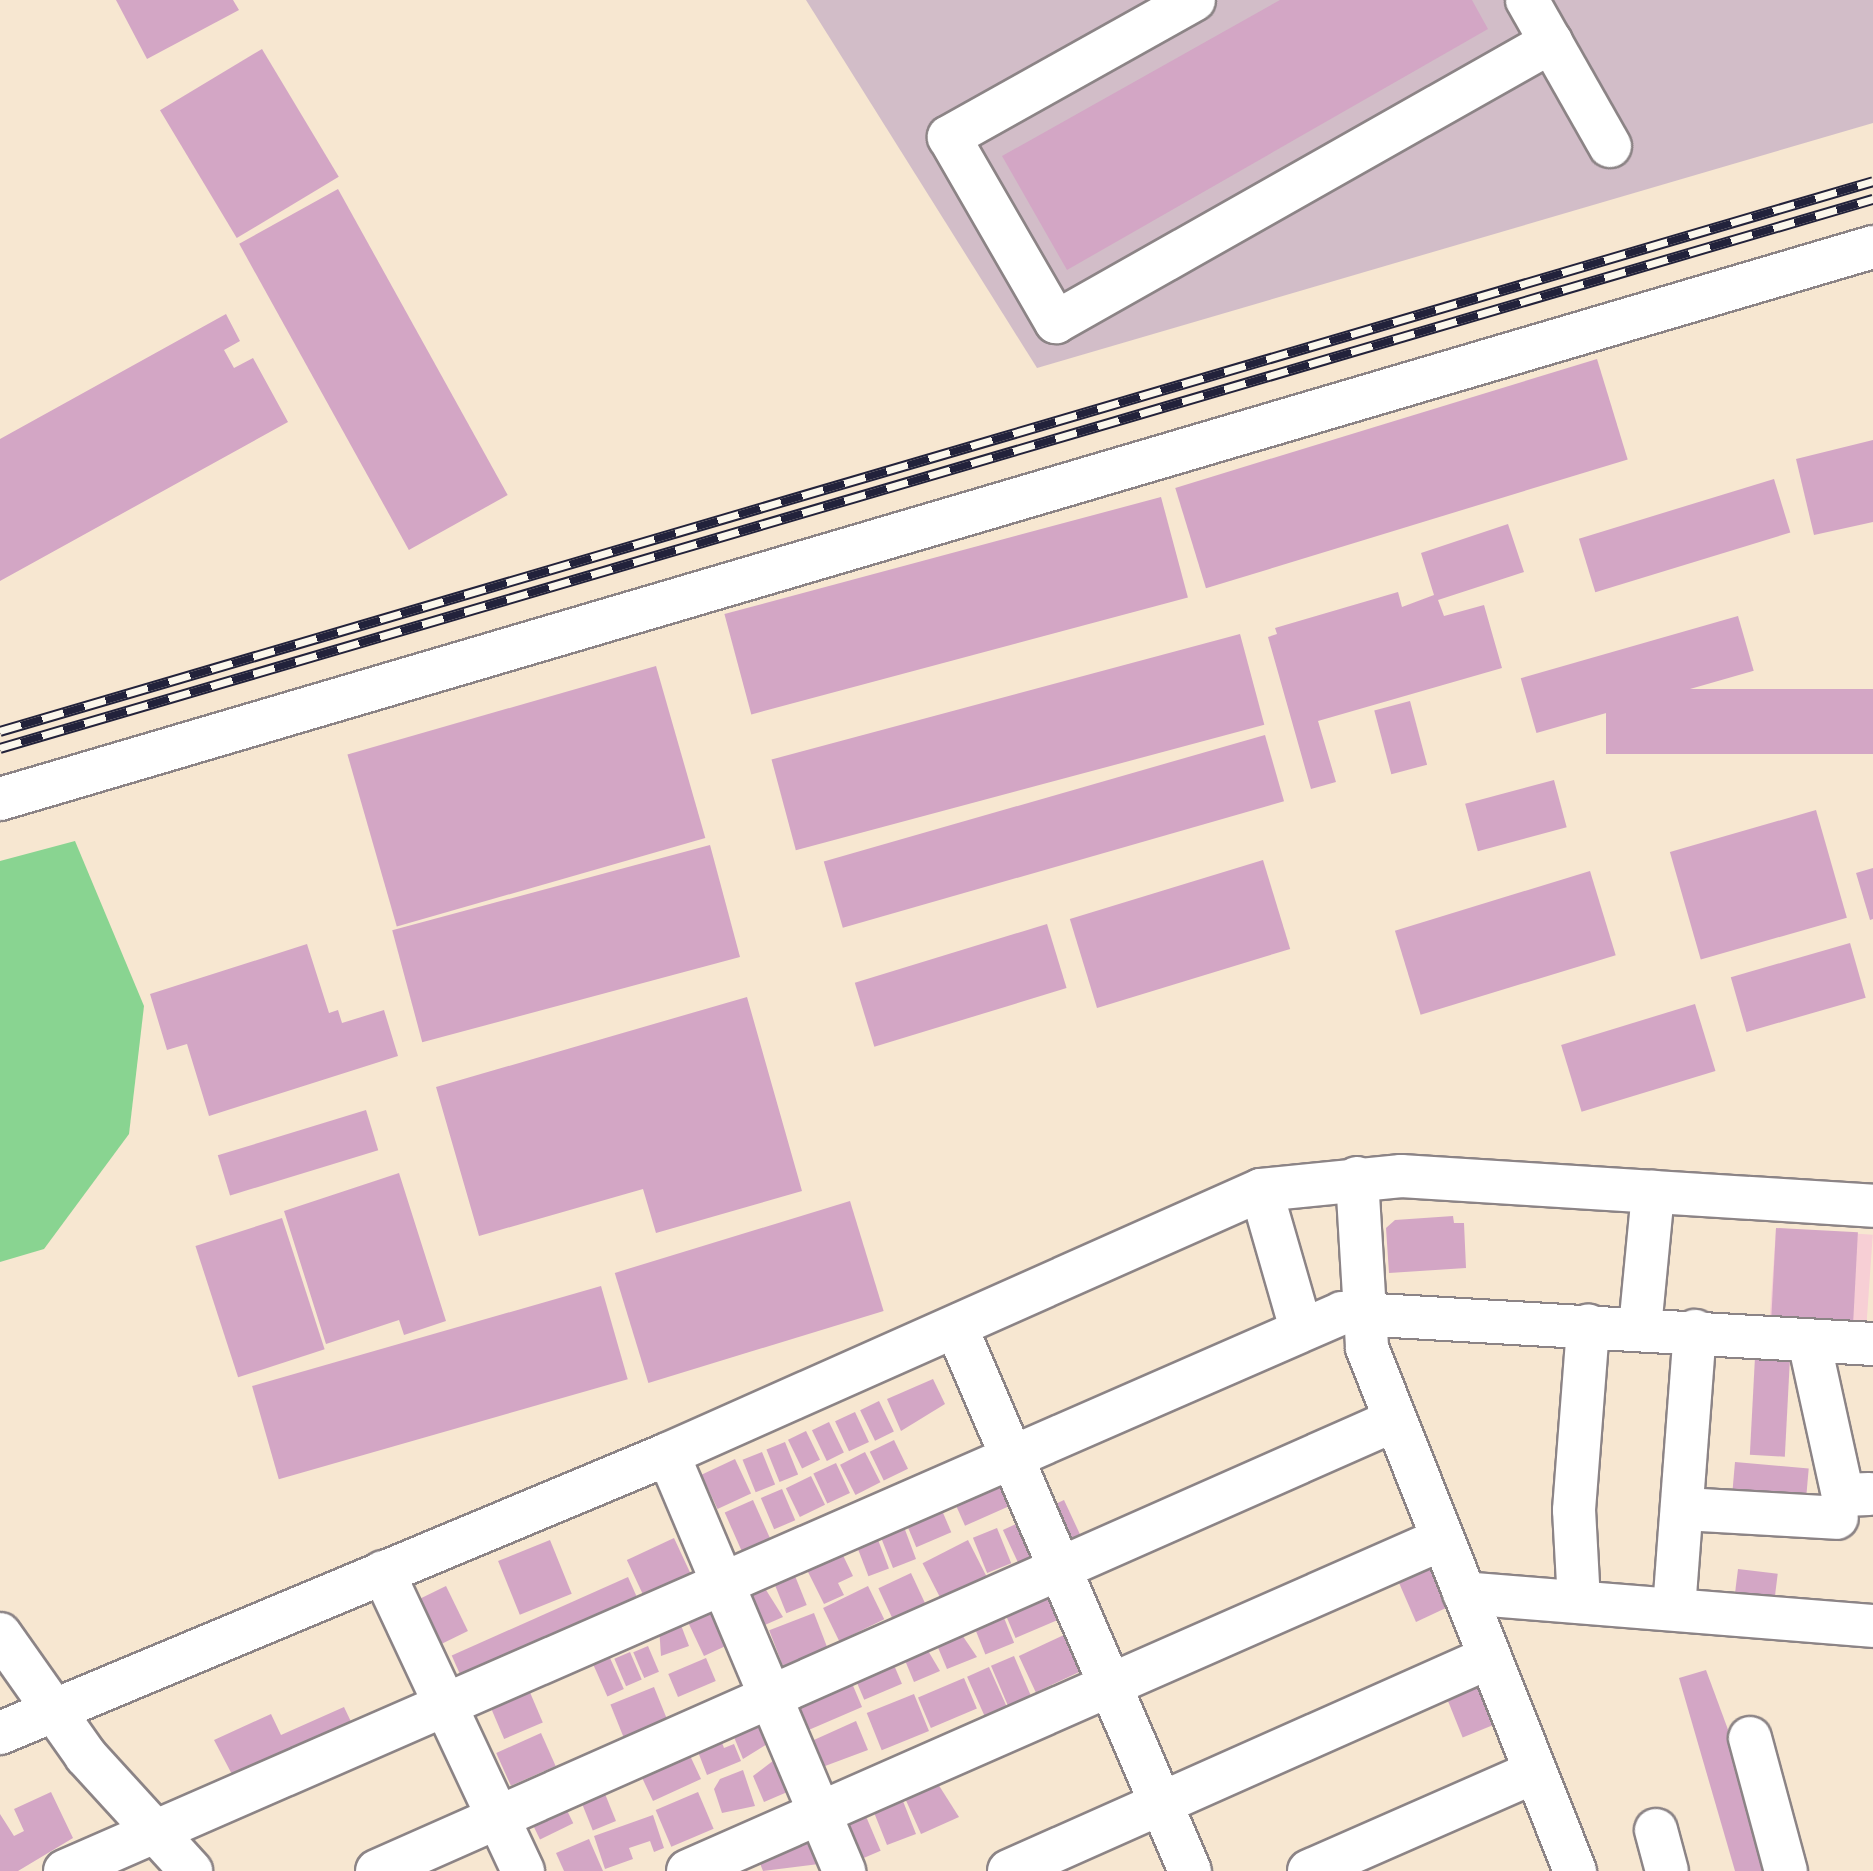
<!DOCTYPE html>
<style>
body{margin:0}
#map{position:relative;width:1873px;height:1871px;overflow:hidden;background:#f7e7d1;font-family:Kalam,sans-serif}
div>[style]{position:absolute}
.built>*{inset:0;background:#f7cfd5;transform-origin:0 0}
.industrial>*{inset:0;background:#d2bdc8}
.green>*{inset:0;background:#89d491}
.building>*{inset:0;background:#d3a6c5;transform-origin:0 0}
.roads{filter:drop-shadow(2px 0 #8c8486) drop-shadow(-2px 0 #8c8486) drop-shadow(0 2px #8c8486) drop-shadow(0 -2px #8c8486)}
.minor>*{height:42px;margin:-21px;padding:0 21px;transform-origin:21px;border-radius:21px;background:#fff}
.rail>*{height:11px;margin-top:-5.5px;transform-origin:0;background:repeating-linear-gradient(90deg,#fbf7ec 0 22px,#22223b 0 44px);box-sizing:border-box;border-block:2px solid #22223b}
span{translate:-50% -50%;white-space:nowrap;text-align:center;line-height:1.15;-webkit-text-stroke:8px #fbf7ec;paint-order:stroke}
</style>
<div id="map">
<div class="built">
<i style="left:1776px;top:1228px;width:97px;height:98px;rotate:4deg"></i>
</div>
<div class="industrial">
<i style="clip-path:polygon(806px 0,1873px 0,1873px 123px,1037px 368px)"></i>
</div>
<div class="green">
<i style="clip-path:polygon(75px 841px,144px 1006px,129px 1134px,44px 1249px,0 1262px,0 861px)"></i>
</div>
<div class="building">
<i style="clip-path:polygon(116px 0,233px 0,239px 10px,147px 59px)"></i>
<i style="clip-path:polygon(1280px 0,1472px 0,1488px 29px,1067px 270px,1002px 156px)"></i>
<i style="left:262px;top:49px;width:149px;height:119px;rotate:59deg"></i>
<i style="left:338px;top:189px;width:350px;height:113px;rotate:61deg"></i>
<i style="clip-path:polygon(226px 314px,240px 341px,224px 350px,234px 368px,253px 358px,288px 422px,0 581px,0 439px)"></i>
<i style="left:1597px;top:359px;width:105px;height:441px;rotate:73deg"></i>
<i style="clip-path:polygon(1873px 440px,1873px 522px,1814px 535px,1796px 459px)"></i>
<i style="left:1774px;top:479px;width:56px;height:204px;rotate:73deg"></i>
<i style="left:1161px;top:497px;width:104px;height:452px;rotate:75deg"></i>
<i style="clip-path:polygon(1508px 524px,1524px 572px,1438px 600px,1444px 616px,1484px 605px,1502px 668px,1318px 721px,1336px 782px,1311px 789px,1268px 637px,1277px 634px,1275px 628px,1398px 592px,1402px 607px,1434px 595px,1421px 553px)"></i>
<i style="left:1738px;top:616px;width:57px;height:226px;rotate:74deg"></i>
<i style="left:1240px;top:634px;width:94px;height:485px;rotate:75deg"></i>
<i style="left:656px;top:666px;width:179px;height:321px;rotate:74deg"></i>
<i style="left:1873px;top:689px;width:65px;height:267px;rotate:90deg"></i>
<i style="left:1410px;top:701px;width:66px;height:37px;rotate:75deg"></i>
<i style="left:1265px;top:735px;width:69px;height:459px;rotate:74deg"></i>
<i style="left:1554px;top:780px;width:49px;height:92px;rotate:75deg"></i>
<i style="left:1816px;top:810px;width:112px;height:152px;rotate:74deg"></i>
<i style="left:710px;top:845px;width:116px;height:329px;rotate:75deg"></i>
<i style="left:1263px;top:860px;width:93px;height:202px;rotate:73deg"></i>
<i style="clip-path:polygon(1873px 868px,1873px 919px,1870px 920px,1856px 873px)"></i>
<i style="left:1590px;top:871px;width:88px;height:204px;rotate:73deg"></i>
<i style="left:1047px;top:924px;width:67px;height:201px;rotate:73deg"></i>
<i style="left:1850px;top:943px;width:57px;height:124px;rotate:74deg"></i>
<i style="clip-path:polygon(307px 944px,329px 1013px,338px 1010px,342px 1023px,384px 1010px,398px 1056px,209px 1116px,187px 1044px,167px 1050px,150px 994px)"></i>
<i style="clip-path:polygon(747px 997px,802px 1191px,656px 1233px,643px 1189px,479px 1236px,436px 1087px)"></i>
<i style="left:1695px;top:1004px;width:70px;height:140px;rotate:73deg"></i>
<i style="left:366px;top:1110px;width:42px;height:155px;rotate:73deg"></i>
<i style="clip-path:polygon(399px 1173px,446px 1321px,404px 1335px,399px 1320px,326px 1344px,284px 1211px)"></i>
<i style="left:850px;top:1201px;width:115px;height:246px;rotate:73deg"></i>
<i style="clip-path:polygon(1453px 1216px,1454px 1223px,1464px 1223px,1466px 1268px,1389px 1273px,1386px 1228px,1395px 1220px)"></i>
<i style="left:282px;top:1218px;width:138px;height:91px;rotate:72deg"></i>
<i style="left:1776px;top:1228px;width:82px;height:89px;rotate:3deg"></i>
<i style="left:601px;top:1286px;width:97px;height:363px;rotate:74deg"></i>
<i style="left:1755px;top:1357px;width:35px;height:98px;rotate:3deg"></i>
<i style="clip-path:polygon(933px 1379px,945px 1404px,901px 1431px,887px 1399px)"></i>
<i style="left:879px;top:1401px;width:34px;height:21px;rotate:64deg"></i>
<i style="left:855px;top:1412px;width:33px;height:22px;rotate:65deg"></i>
<i style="left:829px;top:1422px;width:34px;height:19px;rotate:64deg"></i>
<i style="left:806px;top:1431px;width:32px;height:20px;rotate:64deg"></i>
<i style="left:894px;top:1440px;width:32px;height:27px;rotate:64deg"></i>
<i style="left:785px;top:1442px;width:35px;height:20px;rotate:68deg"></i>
<i style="left:762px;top:1452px;width:35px;height:21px;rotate:68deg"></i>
<i style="left:865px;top:1452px;width:34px;height:28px;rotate:63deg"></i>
<i style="left:735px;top:1459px;width:38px;height:37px;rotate:65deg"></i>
<i style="left:1735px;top:1462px;width:74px;height:31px;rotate:5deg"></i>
<i style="left:836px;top:1463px;width:33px;height:25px;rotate:65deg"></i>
<i style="left:1005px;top:1473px;width:32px;height:58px;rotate:66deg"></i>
<i style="left:811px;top:1476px;width:32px;height:28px;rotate:64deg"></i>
<i style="left:782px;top:1489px;width:34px;height:23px;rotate:67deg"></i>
<i style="left:753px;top:1500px;width:43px;height:31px;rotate:66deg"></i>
<i style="left:1064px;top:1500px;width:38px;height:19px;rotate:65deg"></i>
<i style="left:938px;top:1501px;width:34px;height:38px;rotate:67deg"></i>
<i style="left:1031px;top:1517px;width:38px;height:31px;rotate:65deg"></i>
<i style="clip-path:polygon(901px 1519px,916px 1559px,893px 1568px,880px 1535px)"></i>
<i style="left:997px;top:1528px;width:38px;height:26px;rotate:68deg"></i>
<i style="left:875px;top:1532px;width:39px;height:22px;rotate:69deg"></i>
<i style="left:674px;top:1538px;width:40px;height:52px;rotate:65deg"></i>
<i style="left:550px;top:1540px;width:58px;height:56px;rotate:68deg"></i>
<i style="left:968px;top:1540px;width:42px;height:51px;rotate:63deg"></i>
<i style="clip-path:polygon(838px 1545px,853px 1576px,838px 1583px,844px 1595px,824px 1604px,803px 1562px)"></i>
<i style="left:791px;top:1566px;width:42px;height:22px;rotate:68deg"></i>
<i style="clip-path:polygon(1429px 1568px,1448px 1607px,1416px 1622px,1396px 1576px)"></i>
<i style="left:1738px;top:1569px;width:40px;height:29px;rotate:7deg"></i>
<i style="left:911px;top:1573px;width:38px;height:36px;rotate:65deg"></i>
<i style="left:628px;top:1577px;width:27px;height:193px;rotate:66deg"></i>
<i style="clip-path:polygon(761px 1582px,783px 1617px,758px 1628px,747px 1588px)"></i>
<i style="left:1045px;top:1582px;width:40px;height:49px;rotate:67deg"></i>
<i style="left:446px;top:1586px;width:50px;height:33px;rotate:64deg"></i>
<i style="left:868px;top:1586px;width:37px;height:50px;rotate:64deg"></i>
<i style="clip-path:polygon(710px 1601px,730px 1644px,704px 1656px,687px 1620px)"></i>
<i style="left:998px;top:1603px;width:43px;height:31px;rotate:68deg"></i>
<i style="left:814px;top:1613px;width:44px;height:48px;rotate:69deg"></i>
<i style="clip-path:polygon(679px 1620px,689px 1646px,661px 1656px,659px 1627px)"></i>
<i style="clip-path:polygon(958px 1629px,977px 1657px,947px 1669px,931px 1631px)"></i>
<i style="left:1066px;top:1634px;width:40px;height:52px;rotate:65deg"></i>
<i style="clip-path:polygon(920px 1637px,940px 1671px,914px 1682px,899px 1646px)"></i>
<i style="left:648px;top:1646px;width:28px;height:16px;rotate:67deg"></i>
<i style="left:630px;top:1652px;width:30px;height:17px;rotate:67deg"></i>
<i style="left:1014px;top:1656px;width:43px;height:25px;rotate:67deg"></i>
<i style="left:610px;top:1658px;width:34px;height:18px;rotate:66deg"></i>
<i style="left:706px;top:1658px;width:25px;height:41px;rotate:67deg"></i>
<i style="left:891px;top:1658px;width:28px;height:41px;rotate:67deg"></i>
<i style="left:989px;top:1667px;width:45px;height:24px;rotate:66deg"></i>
<i style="clip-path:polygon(846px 1669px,862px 1707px,804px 1732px,790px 1700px)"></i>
<i style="clip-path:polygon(1706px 1670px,1768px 1838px,1773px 1871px,1735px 1871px,1679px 1678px)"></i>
<i style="left:1476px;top:1677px;width:51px;height:35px;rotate:68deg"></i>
<i style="left:964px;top:1678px;width:33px;height:50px;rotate:67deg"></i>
<i style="left:526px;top:1683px;width:43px;height:42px;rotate:67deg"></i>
<i style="left:654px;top:1687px;width:43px;height:47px;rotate:68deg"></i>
<i style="left:914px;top:1694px;width:40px;height:51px;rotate:68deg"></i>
<i style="clip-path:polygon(344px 1707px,354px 1728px,236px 1782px,214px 1740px,271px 1714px,281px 1735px)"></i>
<i style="clip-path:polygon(762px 1717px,772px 1741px,743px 1759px,727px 1720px)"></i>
<i style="clip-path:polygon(856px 1721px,868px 1750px,817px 1769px,805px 1744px)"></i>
<i style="clip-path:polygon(717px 1729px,724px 1748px,734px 1744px,741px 1761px,707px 1775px,693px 1739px)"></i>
<i style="left:541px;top:1733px;width:36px;height:49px;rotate:66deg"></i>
<i style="clip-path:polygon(685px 1745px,701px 1779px,653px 1801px,637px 1767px,664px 1755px,669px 1766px,676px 1762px,671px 1751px)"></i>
<i style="clip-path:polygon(778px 1757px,792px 1790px,764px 1802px,753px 1776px)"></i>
<i style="clip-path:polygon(743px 1770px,755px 1806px,722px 1813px,714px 1789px,720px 1779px)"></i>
<i style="clip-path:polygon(931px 1773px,959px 1817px,921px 1834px,900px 1787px)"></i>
<i style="left:601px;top:1784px;width:40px;height:25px;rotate:68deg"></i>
<i style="clip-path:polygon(899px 1791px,916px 1834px,887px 1845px,873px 1810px)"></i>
<i style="clip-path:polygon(51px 1792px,73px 1838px,18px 1871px,0 1871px,0 1814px,14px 1836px,24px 1831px,14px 1809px)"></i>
<i style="left:698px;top:1792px;width:40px;height:46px;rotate:67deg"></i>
<i style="left:561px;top:1798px;width:28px;height:37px;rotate:64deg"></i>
<i style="left:865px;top:1814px;width:40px;height:21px;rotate:67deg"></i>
<i style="clip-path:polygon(653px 1815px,664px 1848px,654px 1852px,650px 1841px,629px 1848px,633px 1859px,605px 1869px,594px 1836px)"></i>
<i style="clip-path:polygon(806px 1835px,819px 1864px,763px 1871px,757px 1856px)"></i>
<i style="clip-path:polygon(589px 1839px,603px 1871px,564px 1871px,556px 1853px)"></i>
</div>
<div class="roads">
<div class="minor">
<i style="left:1194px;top:0;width:281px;rotate:150.8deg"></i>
<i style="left:949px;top:137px;width:214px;rotate:60deg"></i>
<i style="left:1056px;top:322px;width:569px;rotate:-29.49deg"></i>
<i style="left:1527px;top:0;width:168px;rotate:60.4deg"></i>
<i style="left:0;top:799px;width:1953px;rotate:-16.42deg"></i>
<i style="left:1357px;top:1178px;width:170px;rotate:86.6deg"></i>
<i style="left:1367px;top:1348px;width:563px;rotate:68.31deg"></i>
<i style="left:1261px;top:1190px;width:145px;rotate:73.9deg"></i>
<i style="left:956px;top:1327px;width:592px;rotate:66.73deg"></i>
<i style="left:1640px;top:1328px;width:137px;rotate:-84.5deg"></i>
<i style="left:1809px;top:1341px;width:158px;rotate:77.6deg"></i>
<i style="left:1843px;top:1495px;width:26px;rotate:-2deg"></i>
<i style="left:668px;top:1454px;width:453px;rotate:67.1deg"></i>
<i style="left:1683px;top:1509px;width:154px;rotate:3.3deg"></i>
<i style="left:383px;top:1572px;width:330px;rotate:64.9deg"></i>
<i style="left:1464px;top:1593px;width:410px;rotate:4.6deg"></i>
<i style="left:1579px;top:1602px;width:92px;rotate:-93.1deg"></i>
<i style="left:1574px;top:1510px;width:185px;rotate:-85.6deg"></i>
<i style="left:1674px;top:1609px;width:279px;rotate:-85.7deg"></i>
<i style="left:0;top:1634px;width:149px;rotate:54.8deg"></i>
<i style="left:86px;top:1756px;width:156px;rotate:47.6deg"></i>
<i style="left:0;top:1733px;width:724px;rotate:-22.67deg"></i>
<i style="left:668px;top:1454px;width:649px;rotate:-24deg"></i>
<i style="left:1261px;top:1190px;width:141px;rotate:-5.7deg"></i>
<i style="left:1401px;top:1176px;width:473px;rotate:3.6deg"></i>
<i style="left:1750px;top:1738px;width:138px;rotate:74.9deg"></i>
<i style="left:1656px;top:1830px;width:42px;rotate:75deg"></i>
<i style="left:65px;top:1871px;width:1394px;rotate:-23.6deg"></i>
<i style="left:1342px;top:1313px;width:532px;rotate:3.34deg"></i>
<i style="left:377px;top:1871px;width:1113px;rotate:-23.89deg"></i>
<i style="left:688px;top:1871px;width:824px;rotate:-23.76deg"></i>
<i style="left:1009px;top:1871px;width:526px;rotate:-23.98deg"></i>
<i style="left:1309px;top:1871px;width:247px;rotate:-23.7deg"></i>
</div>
</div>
<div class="rail">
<i style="left:0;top:731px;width:1952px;rotate:-16.36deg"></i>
<i style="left:0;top:748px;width:1952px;rotate:-16.34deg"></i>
</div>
</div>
